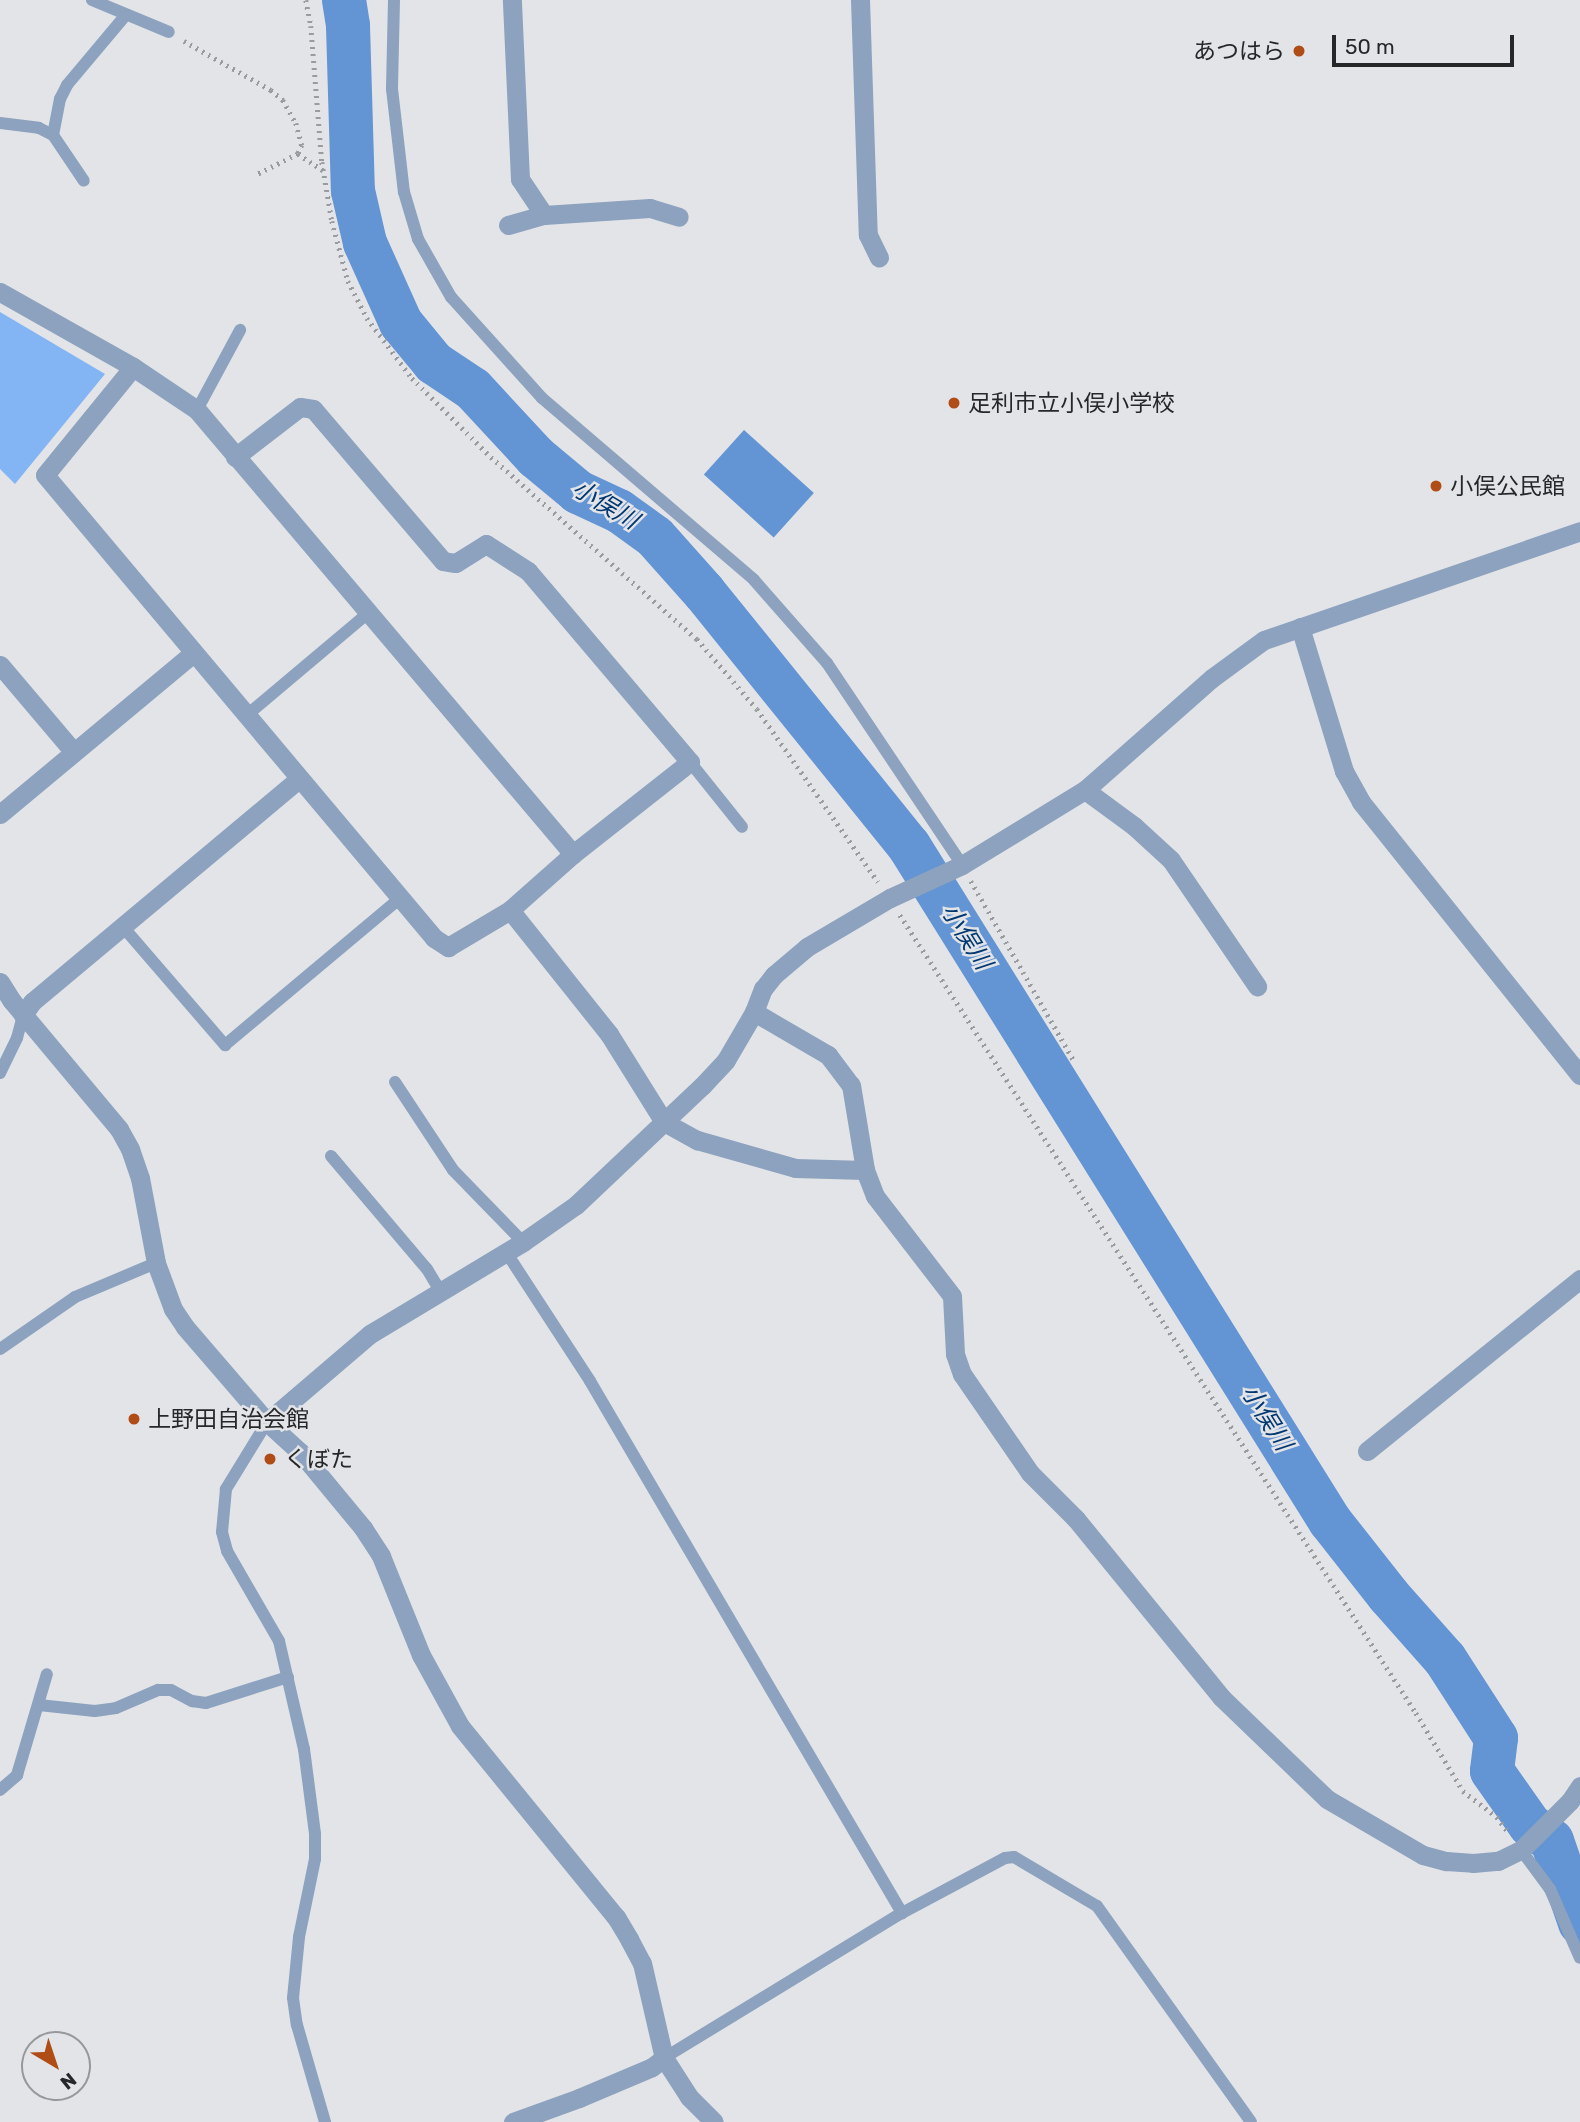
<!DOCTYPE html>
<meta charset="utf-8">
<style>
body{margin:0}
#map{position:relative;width:1580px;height:2122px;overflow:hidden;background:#e2e4e7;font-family:Rubik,"Noto Sans JP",sans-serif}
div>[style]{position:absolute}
.green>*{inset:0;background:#83b4f3}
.water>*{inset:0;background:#6394d3;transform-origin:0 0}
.river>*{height:44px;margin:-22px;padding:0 22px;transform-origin:22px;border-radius:22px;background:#6394d3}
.path>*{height:4.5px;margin-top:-2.25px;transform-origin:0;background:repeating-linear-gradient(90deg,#9a9b9e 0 2px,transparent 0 7px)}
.service>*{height:12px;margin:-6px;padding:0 6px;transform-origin:6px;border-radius:6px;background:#8ca2be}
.minor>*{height:19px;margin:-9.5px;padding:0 9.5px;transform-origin:9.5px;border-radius:9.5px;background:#8ca2be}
.dots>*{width:19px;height:19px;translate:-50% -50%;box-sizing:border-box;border:4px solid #e2e4e7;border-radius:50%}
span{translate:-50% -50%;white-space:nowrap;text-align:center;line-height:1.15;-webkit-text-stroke:5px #e2e4e7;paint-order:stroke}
.poi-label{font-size:23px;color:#262728}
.right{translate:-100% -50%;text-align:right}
.left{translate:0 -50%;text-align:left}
.water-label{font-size:24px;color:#023871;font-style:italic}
.north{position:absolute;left:21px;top:2031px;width:70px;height:70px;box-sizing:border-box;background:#e2e4e7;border:2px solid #97989b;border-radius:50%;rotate:141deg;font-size:19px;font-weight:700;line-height:28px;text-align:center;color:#262728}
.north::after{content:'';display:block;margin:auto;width:24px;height:32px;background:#b04d16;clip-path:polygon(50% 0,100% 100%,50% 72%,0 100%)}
.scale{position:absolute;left:1332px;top:35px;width:182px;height:32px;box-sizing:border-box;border:4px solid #262728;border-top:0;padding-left:9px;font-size:21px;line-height:24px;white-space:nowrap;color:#262728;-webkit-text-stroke:5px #e2e4e7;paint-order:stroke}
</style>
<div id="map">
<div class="green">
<i style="clip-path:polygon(0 312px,105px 374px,15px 484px,0 469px)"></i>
</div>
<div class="water">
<i style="left:744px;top:430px;width:94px;height:60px;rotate:42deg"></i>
</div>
<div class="river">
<i style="left:344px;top:0;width:26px;rotate:81deg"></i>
<i style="left:348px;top:26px;width:165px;rotate:88.3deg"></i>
<i style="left:353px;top:191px;width:53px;rotate:77deg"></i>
<i style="left:365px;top:243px;width:88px;rotate:65.8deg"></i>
<i style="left:401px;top:323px;width:52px;rotate:50.5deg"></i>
<i style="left:434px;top:363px;width:47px;rotate:33.7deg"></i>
<i style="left:473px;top:389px;width:93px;rotate:47.2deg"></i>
<i style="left:536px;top:457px;width:55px;rotate:39.8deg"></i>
<i style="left:578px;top:492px;width:45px;rotate:24.9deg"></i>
<i style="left:619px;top:511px;width:44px;rotate:35.8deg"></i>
<i style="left:655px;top:537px;width:74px;rotate:48.3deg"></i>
<i style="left:704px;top:592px;width:326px;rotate:51.1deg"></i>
<i style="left:909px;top:846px;width:796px;rotate:58.05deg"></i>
<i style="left:1330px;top:1521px;width:95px;rotate:51.8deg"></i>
<i style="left:1389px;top:1596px;width:84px;rotate:48.4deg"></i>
<i style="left:1445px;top:1659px;width:94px;rotate:57.2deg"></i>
<i style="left:1496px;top:1738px;width:33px;rotate:97deg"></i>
<i style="left:1492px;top:1771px;width:66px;rotate:54.9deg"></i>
<i style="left:1530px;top:1825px;width:27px;rotate:36deg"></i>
<i style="left:1552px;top:1841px;width:87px;rotate:71.1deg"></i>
</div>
<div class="path">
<i style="left:306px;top:0;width:26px;rotate:79deg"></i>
<i style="left:311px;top:26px;width:136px;rotate:85.4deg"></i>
<i style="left:322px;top:162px;width:60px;rotate:80.4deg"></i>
<i style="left:332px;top:221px;width:62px;rotate:75.1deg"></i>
<i style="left:348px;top:281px;width:42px;rotate:62.8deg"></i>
<i style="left:367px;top:318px;width:75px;rotate:53.1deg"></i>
<i style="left:412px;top:378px;width:112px;rotate:45deg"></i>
<i style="left:491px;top:457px;width:275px;rotate:41.5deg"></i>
<i style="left:697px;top:639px;width:92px;rotate:49.4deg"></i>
<i style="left:757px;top:709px;width:211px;rotate:55deg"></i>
<i style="left:184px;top:41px;width:100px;rotate:29.4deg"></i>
<i style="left:271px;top:90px;width:16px;rotate:40deg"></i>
<i style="left:283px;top:100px;width:26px;rotate:61deg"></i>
<i style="left:296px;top:123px;width:23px;rotate:75deg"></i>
<i style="left:302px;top:145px;width:10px;rotate:114deg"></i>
<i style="left:298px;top:154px;width:45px;rotate:153.4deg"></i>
<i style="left:298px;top:154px;width:30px;rotate:33deg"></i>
<i style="left:971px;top:881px;width:207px;rotate:60.2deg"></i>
<i style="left:900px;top:915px;width:950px;rotate:57.11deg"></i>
<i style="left:1416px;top:1713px;width:91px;rotate:58.9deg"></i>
<i style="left:1463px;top:1791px;width:43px;rotate:37.4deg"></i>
<i style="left:1497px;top:1817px;width:20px;rotate:53deg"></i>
</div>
<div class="service">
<i style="left:92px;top:0;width:83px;rotate:22.6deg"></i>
<i style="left:394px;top:0;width:89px;rotate:91.3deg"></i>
<i style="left:392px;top:89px;width:104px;rotate:83.4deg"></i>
<i style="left:404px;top:192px;width:49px;rotate:73.4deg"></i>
<i style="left:418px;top:239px;width:67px;rotate:60.4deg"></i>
<i style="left:451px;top:297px;width:136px;rotate:48deg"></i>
<i style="left:542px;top:398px;width:279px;rotate:40.6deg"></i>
<i style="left:754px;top:580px;width:111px;rotate:48.7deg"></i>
<i style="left:827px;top:663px;width:243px;rotate:56.2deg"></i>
<i style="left:0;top:123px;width:39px;rotate:7deg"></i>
<i style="left:39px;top:128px;width:16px;rotate:27deg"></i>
<i style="left:53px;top:135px;width:55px;rotate:56deg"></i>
<i style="left:53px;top:135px;width:37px;rotate:-79deg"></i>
<i style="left:60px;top:99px;width:16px;rotate:-63deg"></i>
<i style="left:67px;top:85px;width:90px;rotate:-50deg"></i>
<i style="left:197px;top:410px;width:91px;rotate:-61.7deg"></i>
<i style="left:247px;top:715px;width:158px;rotate:-40.1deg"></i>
<i style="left:690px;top:762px;width:83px;rotate:51.3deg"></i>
<i style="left:124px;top:928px;width:155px;rotate:49.2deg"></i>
<i style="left:225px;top:1045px;width:229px;rotate:-40deg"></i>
<i style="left:0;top:1073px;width:39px;rotate:-64deg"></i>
<i style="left:17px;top:1038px;width:24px;rotate:-75deg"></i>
<i style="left:395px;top:1082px;width:105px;rotate:56.6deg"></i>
<i style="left:453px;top:1170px;width:100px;rotate:45.8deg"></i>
<i style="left:331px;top:1156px;width:148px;rotate:49.7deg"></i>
<i style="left:427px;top:1269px;width:26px;rotate:59deg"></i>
<i style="left:506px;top:1252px;width:154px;rotate:56.9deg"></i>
<i style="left:590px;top:1381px;width:617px;rotate:59.61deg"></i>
<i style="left:0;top:1349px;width:91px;rotate:-34.7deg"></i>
<i style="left:75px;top:1297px;width:88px;rotate:-22.8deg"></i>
<i style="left:267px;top:1422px;width:79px;rotate:121.5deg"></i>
<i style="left:226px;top:1489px;width:43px;rotate:95.3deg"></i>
<i style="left:222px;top:1532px;width:20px;rotate:75deg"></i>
<i style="left:227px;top:1551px;width:104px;rotate:60deg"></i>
<i style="left:279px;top:1641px;width:111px;rotate:77deg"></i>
<i style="left:304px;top:1749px;width:86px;rotate:82.6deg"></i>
<i style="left:315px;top:1834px;width:25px;rotate:90deg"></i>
<i style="left:315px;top:1859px;width:80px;rotate:101.6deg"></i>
<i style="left:299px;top:1937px;width:61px;rotate:95.6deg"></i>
<i style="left:293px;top:1998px;width:27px;rotate:82deg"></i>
<i style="left:297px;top:2025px;width:101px;rotate:73.9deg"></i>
<i style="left:39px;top:1705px;width:56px;rotate:6.1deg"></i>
<i style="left:95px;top:1711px;width:21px;rotate:-8deg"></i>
<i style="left:116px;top:1708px;width:46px;rotate:-23.2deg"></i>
<i style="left:158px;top:1690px;width:13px"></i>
<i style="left:171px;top:1690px;width:24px;rotate:28deg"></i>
<i style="left:192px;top:1701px;width:14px;rotate:8deg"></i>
<i style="left:206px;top:1703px;width:86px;rotate:-17.6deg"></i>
<i style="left:0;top:1790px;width:23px;rotate:-41deg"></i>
<i style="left:17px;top:1775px;width:105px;rotate:-73.5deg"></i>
<i style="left:1521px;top:1850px;width:49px;rotate:53.4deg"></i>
<i style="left:1550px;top:1889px;width:75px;rotate:66.5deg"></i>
<i style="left:664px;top:2058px;width:279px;rotate:-31.4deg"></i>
<i style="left:902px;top:1913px;width:117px;rotate:-28.1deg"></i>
<i style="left:1005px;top:1858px;width:9px;rotate:-6deg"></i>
<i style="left:1014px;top:1857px;width:96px;rotate:30.6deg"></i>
<i style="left:1097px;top:1906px;width:265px;rotate:54.5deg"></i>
</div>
<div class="minor">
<i style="left:860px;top:0;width:235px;rotate:88.1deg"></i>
<i style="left:868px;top:235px;width:25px;rotate:64deg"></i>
<i style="left:544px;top:215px;width:106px;rotate:-3.8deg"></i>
<i style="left:650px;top:208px;width:30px;rotate:17deg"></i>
<i style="left:508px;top:225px;width:37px;rotate:-16deg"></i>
<i style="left:544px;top:215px;width:43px;rotate:-123.7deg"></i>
<i style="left:520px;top:179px;width:179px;rotate:-92.6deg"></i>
<i style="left:0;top:292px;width:153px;rotate:29.4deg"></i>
<i style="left:133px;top:367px;width:77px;rotate:33.9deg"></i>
<i style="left:197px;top:410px;width:582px;rotate:49.74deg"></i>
<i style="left:133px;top:367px;width:139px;rotate:129.2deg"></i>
<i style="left:45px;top:475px;width:605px;rotate:49.96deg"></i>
<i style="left:434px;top:938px;width:17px;rotate:33deg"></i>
<i style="left:448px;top:947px;width:72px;rotate:-30.8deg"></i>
<i style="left:510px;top:910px;width:84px;rotate:-41.6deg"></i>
<i style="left:573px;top:854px;width:149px;rotate:-38.2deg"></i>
<i style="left:690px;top:762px;width:250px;rotate:-130.3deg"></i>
<i style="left:528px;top:571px;width:50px;rotate:-147.3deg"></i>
<i style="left:486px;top:544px;width:36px;rotate:148deg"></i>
<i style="left:455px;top:563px;width:12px;rotate:-171deg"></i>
<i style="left:443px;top:561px;width:200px;rotate:-130.5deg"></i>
<i style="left:313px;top:409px;width:13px;rotate:-171deg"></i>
<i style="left:300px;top:407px;width:82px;rotate:142.4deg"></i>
<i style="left:1300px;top:627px;width:151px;rotate:73deg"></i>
<i style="left:1344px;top:771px;width:35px;rotate:61deg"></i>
<i style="left:1361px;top:802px;width:350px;rotate:51.3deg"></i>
<i style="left:0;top:665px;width:113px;rotate:49.7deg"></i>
<i style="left:1085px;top:790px;width:61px;rotate:36.3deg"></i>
<i style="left:1134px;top:826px;width:50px;rotate:42.6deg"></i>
<i style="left:1171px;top:860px;width:153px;rotate:55.7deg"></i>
<i style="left:0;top:814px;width:251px;rotate:-39.8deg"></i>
<i style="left:510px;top:910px;width:159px;rotate:51.4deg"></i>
<i style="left:609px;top:1034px;width:104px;rotate:58deg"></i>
<i style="left:664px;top:1122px;width:38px;rotate:29deg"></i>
<i style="left:697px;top:1140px;width:102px;rotate:15.9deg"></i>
<i style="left:795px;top:1168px;width:70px;rotate:1.6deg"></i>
<i style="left:0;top:982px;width:22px;rotate:58deg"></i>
<i style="left:12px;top:1001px;width:167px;rotate:50.1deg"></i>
<i style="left:119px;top:1129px;width:23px;rotate:61deg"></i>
<i style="left:130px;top:1149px;width:31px;rotate:71deg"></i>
<i style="left:140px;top:1178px;width:86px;rotate:79.3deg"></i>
<i style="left:156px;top:1263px;width:49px;rotate:69.7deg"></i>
<i style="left:173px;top:1309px;width:22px;rotate:56deg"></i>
<i style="left:185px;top:1327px;width:125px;rotate:49.2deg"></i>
<i style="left:267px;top:1422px;width:46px;rotate:42.4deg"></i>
<i style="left:301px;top:1453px;width:97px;rotate:50.4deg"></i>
<i style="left:363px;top:1528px;width:33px;rotate:57deg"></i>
<i style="left:381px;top:1556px;width:107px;rotate:68deg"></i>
<i style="left:421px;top:1655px;width:81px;rotate:61.2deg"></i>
<i style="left:460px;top:1726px;width:247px;rotate:50.8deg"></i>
<i style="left:616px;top:1917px;width:26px;rotate:59deg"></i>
<i style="left:629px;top:1939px;width:27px;rotate:62deg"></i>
<i style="left:642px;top:1963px;width:98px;rotate:77deg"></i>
<i style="left:664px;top:2058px;width:46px;rotate:57.3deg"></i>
<i style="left:689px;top:2097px;width:35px;rotate:45deg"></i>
<i style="left:754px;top:1012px;width:86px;rotate:30.2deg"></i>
<i style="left:828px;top:1055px;width:38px;rotate:53deg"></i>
<i style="left:851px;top:1085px;width:86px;rotate:80.6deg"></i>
<i style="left:865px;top:1170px;width:28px;rotate:69deg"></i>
<i style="left:875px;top:1196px;width:126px;rotate:52.4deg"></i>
<i style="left:952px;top:1296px;width:58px;rotate:87deg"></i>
<i style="left:955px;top:1354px;width:21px;rotate:71deg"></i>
<i style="left:962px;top:1374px;width:120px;rotate:55.5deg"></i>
<i style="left:1030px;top:1473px;width:65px;rotate:45deg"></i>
<i style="left:1076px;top:1519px;width:230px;rotate:50.8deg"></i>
<i style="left:1221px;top:1697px;width:147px;rotate:43.9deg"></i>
<i style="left:1327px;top:1799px;width:111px;rotate:30.3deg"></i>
<i style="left:1423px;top:1855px;width:24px;rotate:15deg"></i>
<i style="left:1446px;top:1861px;width:27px;rotate:4deg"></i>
<i style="left:1473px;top:1863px;width:25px;rotate:-5deg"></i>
<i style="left:1498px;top:1861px;width:25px;rotate:-26deg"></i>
<i style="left:1521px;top:1850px;width:69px;rotate:-45deg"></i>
<i style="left:1570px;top:1801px;width:18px;rotate:-56deg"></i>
<i style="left:23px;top:1015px;width:16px;rotate:-55deg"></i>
<i style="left:32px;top:1002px;width:348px;rotate:-39.9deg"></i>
<i style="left:267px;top:1422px;width:135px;rotate:-40.5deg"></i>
<i style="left:370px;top:1334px;width:179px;rotate:-31deg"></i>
<i style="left:523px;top:1242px;width:65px;rotate:-34.9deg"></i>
<i style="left:576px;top:1205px;width:173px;rotate:-43.4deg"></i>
<i style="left:702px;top:1086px;width:35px;rotate:-47deg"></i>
<i style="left:726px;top:1060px;width:56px;rotate:-59.7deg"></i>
<i style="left:754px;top:1012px;width:25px;rotate:-69deg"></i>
<i style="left:763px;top:989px;width:18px;rotate:-52deg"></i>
<i style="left:774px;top:975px;width:43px;rotate:-40.3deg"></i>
<i style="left:807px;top:947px;width:96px;rotate:-30.6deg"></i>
<i style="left:890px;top:898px;width:79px;rotate:-24.6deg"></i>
<i style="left:962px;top:865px;width:144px;rotate:-31.4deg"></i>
<i style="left:1085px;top:790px;width:169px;rotate:-41.4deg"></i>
<i style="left:1212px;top:678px;width:64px;rotate:-36.2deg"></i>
<i style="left:1264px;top:640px;width:334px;rotate:-19deg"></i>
<i style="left:1367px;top:1451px;width:274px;rotate:-38.9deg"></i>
<i style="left:513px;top:2122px;width:70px;rotate:-20deg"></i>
<i style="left:579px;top:2098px;width:79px;rotate:-23deg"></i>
<i style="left:652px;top:2067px;width:15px;rotate:-37deg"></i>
</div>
<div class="dots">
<i style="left:1299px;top:51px;background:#b04d16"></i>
<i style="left:954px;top:403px;background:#b04d16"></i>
<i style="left:1436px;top:486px;background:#b04d16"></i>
<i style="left:134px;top:1419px;background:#b04d16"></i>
<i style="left:270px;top:1459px;background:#b04d16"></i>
</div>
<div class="poi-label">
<span class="right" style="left:1285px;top:51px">あつはら</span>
<span class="left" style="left:968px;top:403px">足利市立小俣小学校</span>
<span class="left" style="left:1450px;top:486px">小俣公民館</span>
<span class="left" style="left:148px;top:1419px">上野田自治会館</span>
<span class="left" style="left:284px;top:1459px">くぼた</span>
</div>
<div class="water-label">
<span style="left:605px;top:505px;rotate:31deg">小俣川</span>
<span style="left:966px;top:937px;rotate:58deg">小俣川</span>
<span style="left:1266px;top:1418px;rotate:58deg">小俣川</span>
</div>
<div class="north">N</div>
<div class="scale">50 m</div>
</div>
